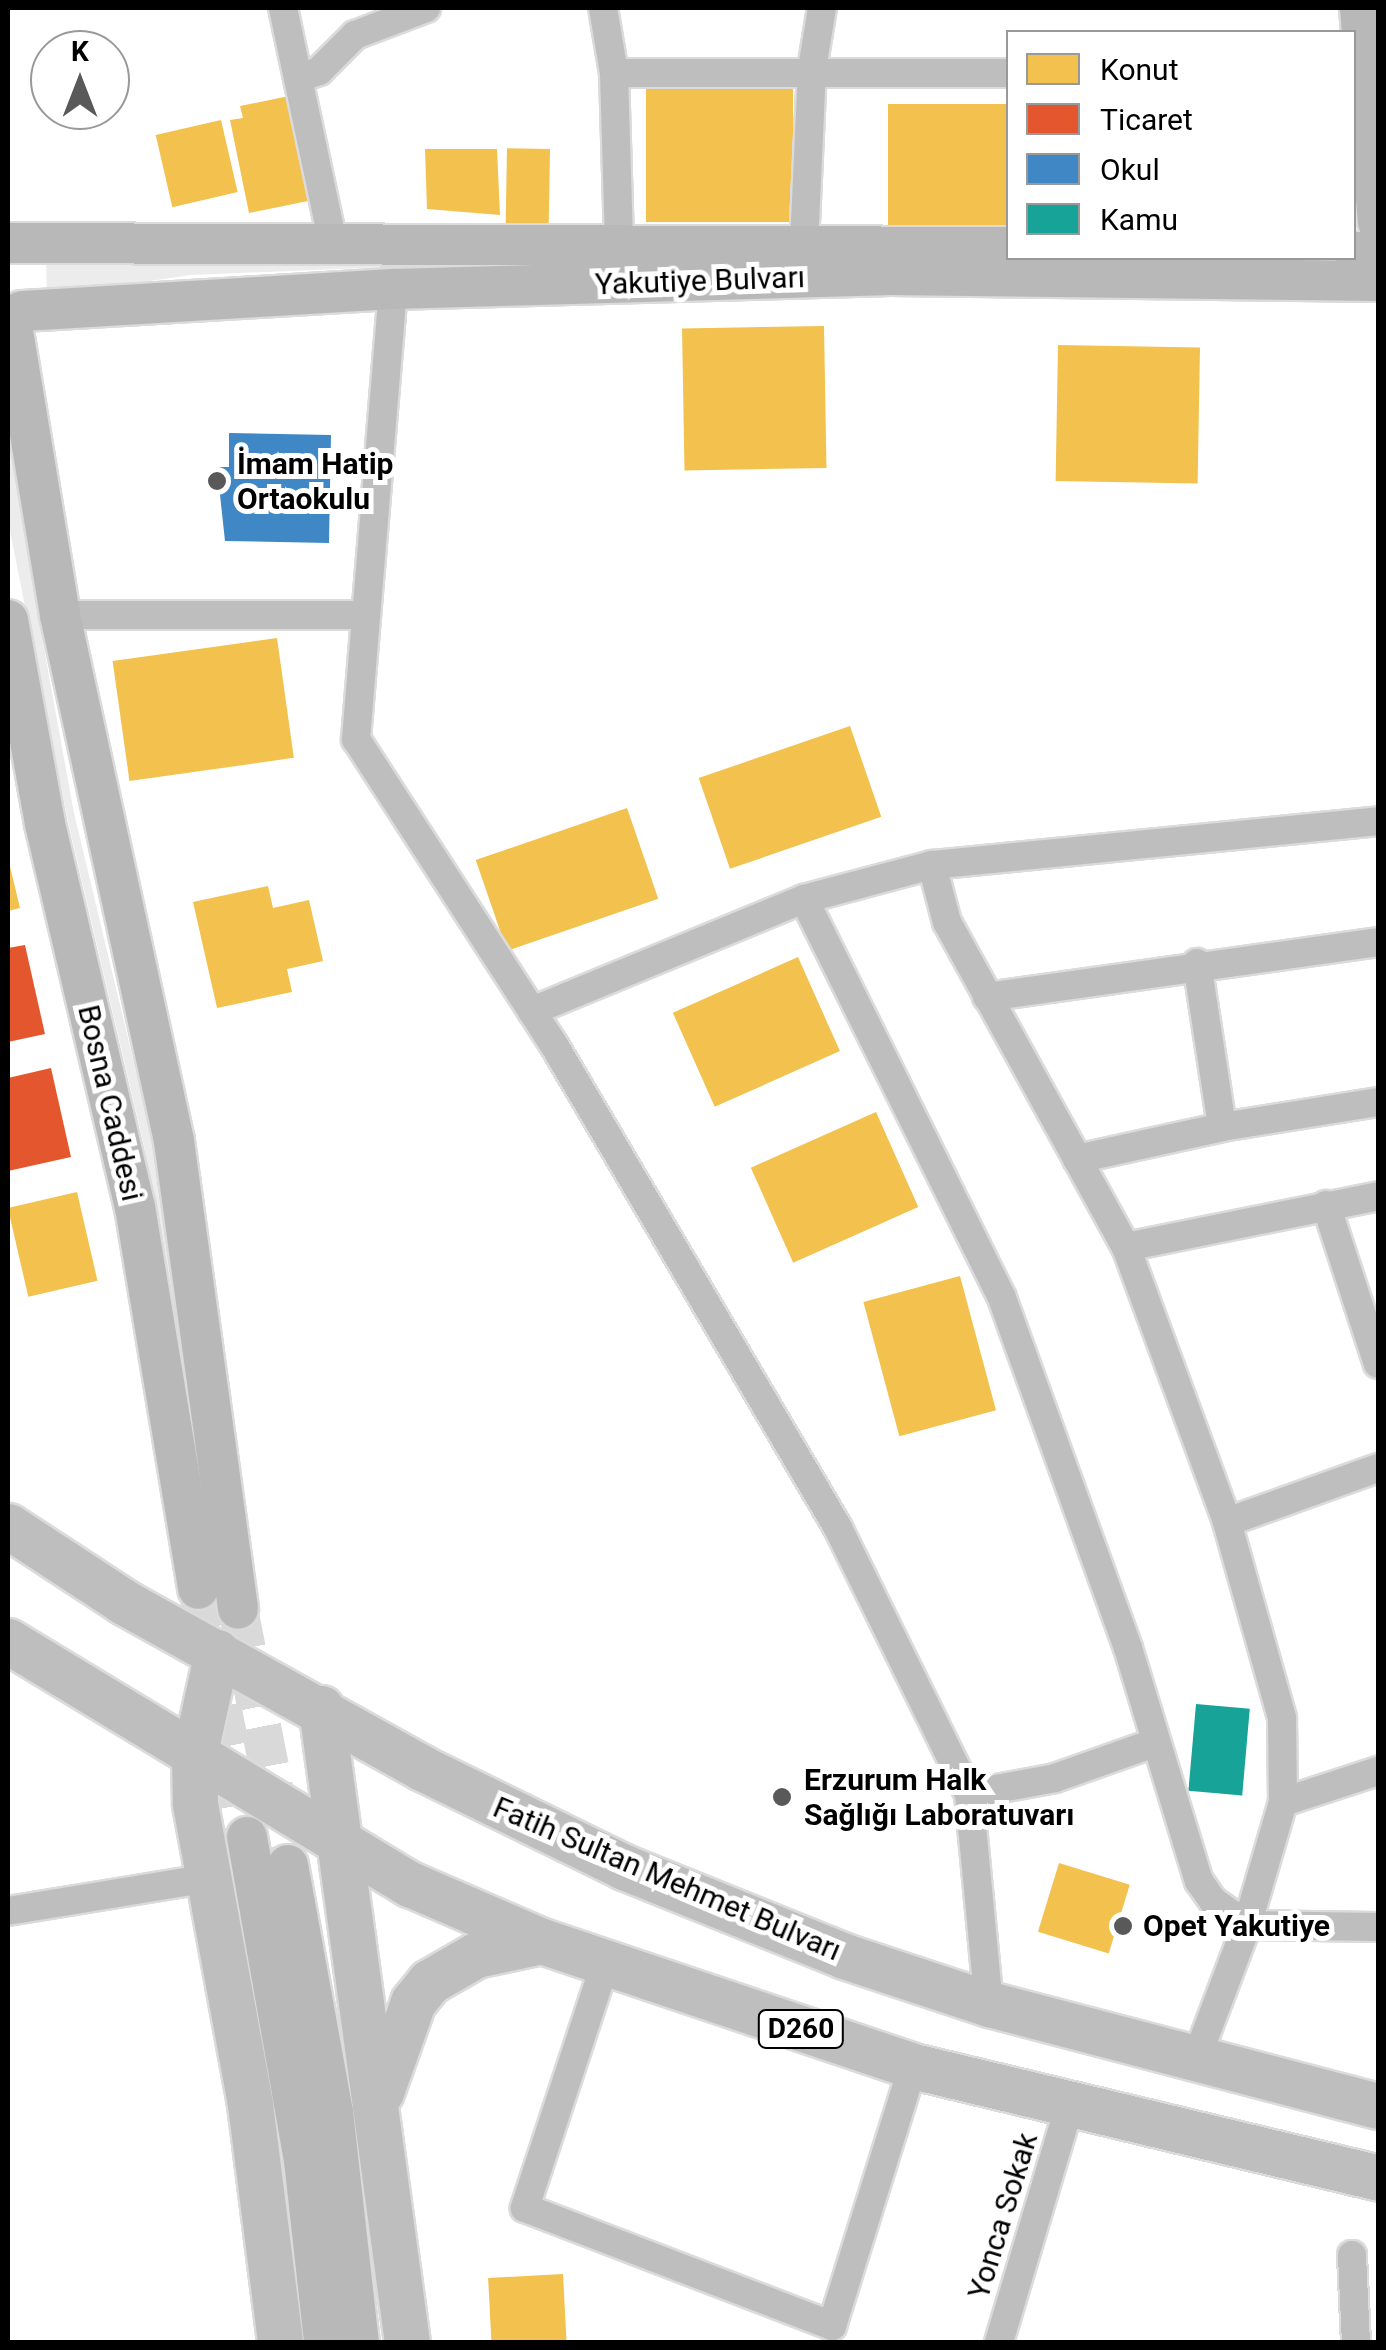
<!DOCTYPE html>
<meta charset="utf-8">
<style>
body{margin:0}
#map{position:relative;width:1386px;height:2350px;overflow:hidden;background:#fff;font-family:Roboto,sans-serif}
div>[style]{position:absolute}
.green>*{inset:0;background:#ececec}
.homes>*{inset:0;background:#f2c14e;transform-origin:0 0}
.shops>*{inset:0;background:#e4572e}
.schools>*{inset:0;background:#3f88c5}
.public>*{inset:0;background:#17a398;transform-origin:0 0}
.secondary-tunnel>*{height:40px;margin-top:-20px;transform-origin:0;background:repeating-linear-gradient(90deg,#d9d9d9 0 40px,transparent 0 60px)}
.roads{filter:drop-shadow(2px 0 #dbdbdb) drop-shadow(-2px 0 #dbdbdb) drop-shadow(0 2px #dbdbdb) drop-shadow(0 -2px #dbdbdb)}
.minor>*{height:28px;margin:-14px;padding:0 14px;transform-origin:14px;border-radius:14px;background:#bebebe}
.secondary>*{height:40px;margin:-20px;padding:0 20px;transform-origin:20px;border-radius:20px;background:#b8b8b8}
.trunk>*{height:45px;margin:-22.5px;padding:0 22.5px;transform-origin:22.5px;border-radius:22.5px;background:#bebebe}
.dots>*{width:28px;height:28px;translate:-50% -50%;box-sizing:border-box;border:5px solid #fff;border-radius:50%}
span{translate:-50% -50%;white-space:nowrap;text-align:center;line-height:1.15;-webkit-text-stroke:10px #fff;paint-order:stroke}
.shield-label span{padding:2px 8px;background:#fff;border:2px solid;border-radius:8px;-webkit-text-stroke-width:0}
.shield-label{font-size:28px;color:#000;font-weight:700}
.street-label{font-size:30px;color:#000}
.poi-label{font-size:30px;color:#000;font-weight:700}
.left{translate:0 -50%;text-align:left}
.frame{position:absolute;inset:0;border:10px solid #000;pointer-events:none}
.legend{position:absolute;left:1006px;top:30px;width:350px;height:230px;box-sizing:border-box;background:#fff;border:2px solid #999;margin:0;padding:12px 18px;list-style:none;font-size:30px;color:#000}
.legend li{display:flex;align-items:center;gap:20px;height:50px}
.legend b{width:50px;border:2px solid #999}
.north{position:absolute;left:30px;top:30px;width:100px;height:100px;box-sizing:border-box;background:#fff;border:2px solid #999;border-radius:50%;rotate:0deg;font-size:28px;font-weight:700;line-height:40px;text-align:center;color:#000}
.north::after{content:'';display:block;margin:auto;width:35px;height:45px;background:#595959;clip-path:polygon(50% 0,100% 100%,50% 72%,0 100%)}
</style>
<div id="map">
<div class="green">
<i style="clip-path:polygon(46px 259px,1366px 268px,364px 268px,191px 275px,47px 296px)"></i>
<i style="clip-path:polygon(8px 390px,34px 593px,74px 813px,152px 1138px,213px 1571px,144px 1146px,67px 817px,8px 521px)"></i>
</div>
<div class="homes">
<i style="left:646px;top:88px;width:147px;height:134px"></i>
<i style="clip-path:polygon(294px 95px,318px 191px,306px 193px,308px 201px,249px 213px,230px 120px,243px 118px,240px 106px)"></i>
<i style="left:1008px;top:104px;width:124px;height:120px;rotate:90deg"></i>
<i style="left:221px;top:120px;width:74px;height:67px;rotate:77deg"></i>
<i style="clip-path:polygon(425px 149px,497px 149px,500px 215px,427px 209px)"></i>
<i style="left:550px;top:149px;width:82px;height:43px;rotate:91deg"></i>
<i style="left:824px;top:326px;width:142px;height:142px;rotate:89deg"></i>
<i style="left:1058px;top:345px;width:142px;height:136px;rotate:1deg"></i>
<i style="left:277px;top:638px;width:121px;height:166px;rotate:82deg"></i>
<i style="left:850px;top:726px;width:96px;height:160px;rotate:71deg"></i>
<i style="left:627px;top:808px;width:96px;height:160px;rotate:71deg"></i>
<i style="clip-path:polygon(8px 858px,20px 908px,8px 911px)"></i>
<i style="clip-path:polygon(268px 886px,273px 908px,309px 900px,323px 961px,287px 969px,292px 992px,217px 1008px,193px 902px)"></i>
<i style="left:798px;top:957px;width:103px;height:137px;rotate:66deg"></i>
<i style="left:876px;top:1112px;width:104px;height:137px;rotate:66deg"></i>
<i style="left:77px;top:1192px;width:91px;height:71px;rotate:77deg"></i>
<i style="left:960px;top:1276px;width:139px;height:100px;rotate:75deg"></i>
<i style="left:1059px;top:1863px;width:74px;height:72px;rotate:17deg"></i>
<i style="left:563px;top:2274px;width:68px;height:75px;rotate:87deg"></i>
</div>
<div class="shops">
<i style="clip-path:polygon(25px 945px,45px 1034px,8px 1042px,8px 948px)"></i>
<i style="clip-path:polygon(51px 1068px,71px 1157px,8px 1171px,8px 1078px)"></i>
</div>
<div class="schools">
<i style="clip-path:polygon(229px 433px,331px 435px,329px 543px,225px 541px,217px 467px,229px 467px)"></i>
</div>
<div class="public">
<i style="left:1196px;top:1704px;width:54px;height:87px;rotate:5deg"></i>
</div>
<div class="secondary-tunnel">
<i style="left:198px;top:1589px;width:253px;rotate:78.8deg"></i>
<i style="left:238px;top:1609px;width:261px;rotate:78.9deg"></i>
</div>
<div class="roads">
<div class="minor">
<i style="left:283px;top:8px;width:244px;rotate:78deg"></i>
<i style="left:603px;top:8px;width:66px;rotate:80.4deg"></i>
<i style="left:614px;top:73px;width:173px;rotate:88.3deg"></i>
<i style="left:614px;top:73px;width:394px"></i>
<i style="left:298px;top:78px;width:22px;rotate:-18deg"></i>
<i style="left:319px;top:71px;width:51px;rotate:-45deg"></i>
<i style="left:355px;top:35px;width:76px;rotate:-20.8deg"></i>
<i style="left:804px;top:245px;width:176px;rotate:-87.4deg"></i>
<i style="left:812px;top:69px;width:62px;rotate:-80.7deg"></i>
<i style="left:393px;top:289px;width:452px;rotate:94.7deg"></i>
<i style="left:356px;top:739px;width:364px;rotate:57.1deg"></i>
<i style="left:554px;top:1045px;width:560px;rotate:59.54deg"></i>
<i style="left:838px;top:1528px;width:297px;rotate:63.8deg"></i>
<i style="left:969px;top:1794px;width:211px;rotate:84.6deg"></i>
<i style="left:60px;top:615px;width:304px"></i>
<i style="left:932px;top:865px;width:59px;rotate:75.3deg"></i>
<i style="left:947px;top:922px;width:371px;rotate:61.2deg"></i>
<i style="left:1126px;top:1247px;width:293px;rotate:69.8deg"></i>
<i style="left:1227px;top:1522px;width:204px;rotate:74.3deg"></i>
<i style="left:1282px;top:1718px;width:84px;rotate:89.3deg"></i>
<i style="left:1283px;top:1802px;width:128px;rotate:106.3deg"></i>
<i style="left:1247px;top:1925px;width:147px;rotate:110.8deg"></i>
<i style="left:804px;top:899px;width:445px;rotate:63.6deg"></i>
<i style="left:1002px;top:1298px;width:372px;rotate:70.2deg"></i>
<i style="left:1128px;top:1648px;width:244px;rotate:73.1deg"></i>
<i style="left:1199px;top:1881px;width:24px;rotate:55deg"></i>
<i style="left:1213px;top:1901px;width:42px;rotate:35.2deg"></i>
<i style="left:1247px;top:1925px;width:131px;rotate:0.9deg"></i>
<i style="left:1197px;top:963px;width:166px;rotate:81.3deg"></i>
<i style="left:987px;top:997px;width:395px;rotate:-8deg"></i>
<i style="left:532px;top:1011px;width:294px;rotate:-22.4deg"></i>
<i style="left:804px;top:899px;width:132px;rotate:-14.9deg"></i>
<i style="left:932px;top:865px;width:448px;rotate:-5.6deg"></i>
<i style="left:1077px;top:1159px;width:148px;rotate:-12.4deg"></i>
<i style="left:1222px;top:1127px;width:158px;rotate:-9.1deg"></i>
<i style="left:1326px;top:1205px;width:167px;rotate:71.9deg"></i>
<i style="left:1126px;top:1247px;width:257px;rotate:-11.4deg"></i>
<i style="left:1227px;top:1522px;width:160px;rotate:-19.7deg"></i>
<i style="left:969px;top:1794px;width:87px;rotate:-10.5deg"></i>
<i style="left:1055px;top:1778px;width:105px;rotate:-19.5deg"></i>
<i style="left:1283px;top:1802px;width:100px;rotate:-18.1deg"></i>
<i style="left:8px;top:1911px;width:204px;rotate:-9.3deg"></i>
<i style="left:605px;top:1964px;width:257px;rotate:108.2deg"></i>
<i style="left:525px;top:2208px;width:329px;rotate:21deg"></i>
<i style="left:832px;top:2326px;width:272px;rotate:-72.7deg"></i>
<i style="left:1352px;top:2255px;width:87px;rotate:87.4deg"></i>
<i style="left:999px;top:2342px;width:245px;rotate:-73.4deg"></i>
</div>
<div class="secondary">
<i style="left:1360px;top:8px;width:215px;rotate:85.2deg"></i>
<i style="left:8px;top:243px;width:1000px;rotate:0.23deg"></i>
<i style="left:1354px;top:252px;width:24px"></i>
<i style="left:22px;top:311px;width:372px;rotate:-3.4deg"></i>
<i style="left:393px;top:289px;width:498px;rotate:-1.6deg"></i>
<i style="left:891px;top:275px;width:487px;rotate:0.7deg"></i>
<i style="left:12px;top:325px;width:294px;rotate:80.6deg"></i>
<i style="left:60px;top:615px;width:538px;rotate:77.77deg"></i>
<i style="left:174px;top:1141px;width:472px;rotate:82.2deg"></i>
<i style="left:8px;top:620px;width:207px;rotate:79.7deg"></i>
<i style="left:45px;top:824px;width:393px;rotate:76.8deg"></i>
<i style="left:135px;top:1207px;width:387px;rotate:80.6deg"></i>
<i style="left:247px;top:1837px;width:328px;rotate:80deg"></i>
<i style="left:304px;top:2160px;width:183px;rotate:83.7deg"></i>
<i style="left:288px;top:1865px;width:251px;rotate:79.7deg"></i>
<i style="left:333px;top:2112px;width:231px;rotate:83.6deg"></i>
</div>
<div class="trunk">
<i style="left:8px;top:1526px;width:139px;rotate:33.2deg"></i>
<i style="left:124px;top:1602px;width:341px;rotate:29.1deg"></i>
<i style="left:422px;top:1768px;width:225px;rotate:26.1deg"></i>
<i style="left:624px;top:1867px;width:237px;rotate:22deg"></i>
<i style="left:844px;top:1956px;width:153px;rotate:18.3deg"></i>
<i style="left:989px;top:2004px;width:402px;rotate:14.7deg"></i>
<i style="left:8px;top:1641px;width:470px;rotate:31.2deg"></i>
<i style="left:410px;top:1884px;width:144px;rotate:23.4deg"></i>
<i style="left:542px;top:1941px;width:391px;rotate:18.6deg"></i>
<i style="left:913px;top:2066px;width:478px;rotate:13.5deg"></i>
<i style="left:217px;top:1652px;width:107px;rotate:102.4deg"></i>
<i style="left:194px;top:1757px;width:47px;rotate:88.8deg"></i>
<i style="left:195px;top:1804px;width:305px;rotate:79.6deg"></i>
<i style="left:250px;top:2104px;width:240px;rotate:82.8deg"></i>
<i style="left:321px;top:1708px;width:640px;rotate:82.28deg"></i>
<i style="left:381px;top:2092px;width:96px;rotate:-70.4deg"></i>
<i style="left:413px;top:2002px;width:26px;rotate:-51deg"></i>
<i style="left:429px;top:1982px;width:54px;rotate:-29.9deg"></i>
<i style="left:476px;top:1955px;width:67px;rotate:-12deg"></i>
</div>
</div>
<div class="dots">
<i style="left:217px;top:481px;background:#595959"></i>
<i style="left:782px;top:1797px;background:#595959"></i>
<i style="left:1123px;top:1926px;background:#595959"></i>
</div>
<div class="shield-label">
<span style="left:801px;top:2029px">D260</span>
</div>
<div class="street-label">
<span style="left:700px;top:281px;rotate:-2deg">Yakutiye Bulvarı</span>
<span style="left:110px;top:1103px;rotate:77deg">Bosna Caddesi</span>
<span style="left:667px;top:1879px;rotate:23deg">Fatih Sultan Mehmet Bulvarı</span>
<span style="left:1003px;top:2216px;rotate:-73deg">Yonca Sokak</span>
</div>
<div class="poi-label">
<span class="left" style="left:237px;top:481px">İmam Hatip<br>Ortaokulu</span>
<span class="left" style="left:804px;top:1797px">Erzurum Halk<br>Sağlığı Laboratuvarı</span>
<span class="left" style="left:1143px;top:1926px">Opet Yakutiye</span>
</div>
<div class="frame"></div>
<ul class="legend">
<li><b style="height:28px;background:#f2c14e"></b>Konut</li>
<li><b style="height:28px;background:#e4572e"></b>Ticaret</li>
<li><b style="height:28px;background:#3f88c5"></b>Okul</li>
<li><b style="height:28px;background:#17a398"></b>Kamu</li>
</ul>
<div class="north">K</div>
</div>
